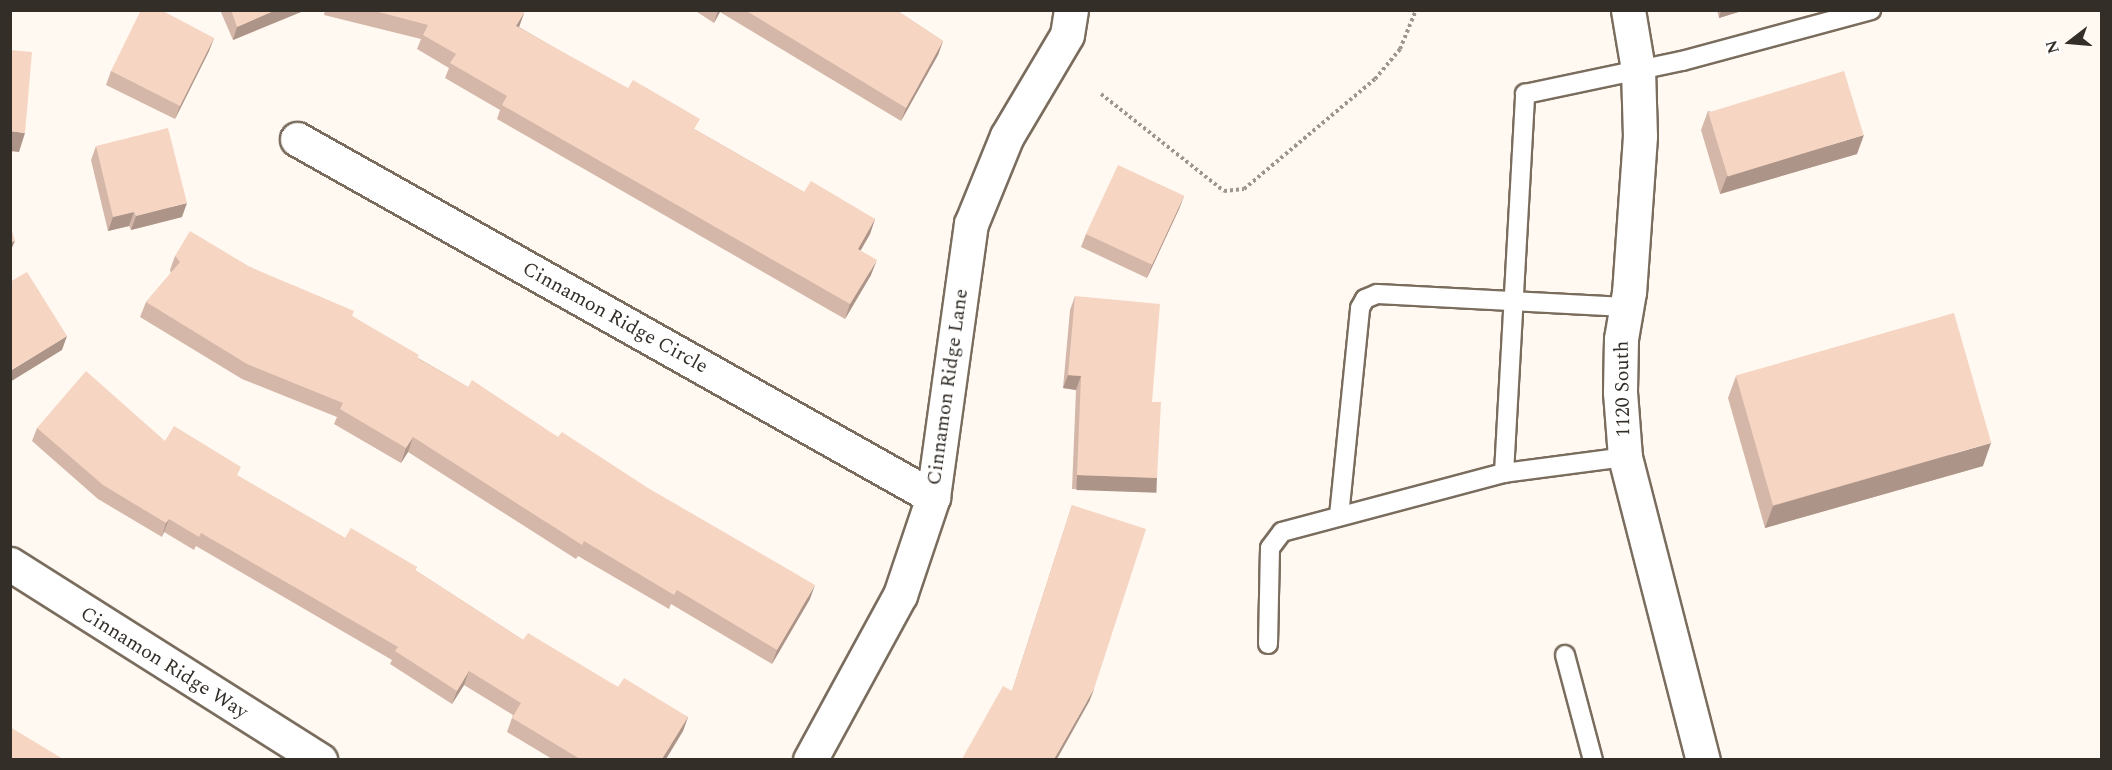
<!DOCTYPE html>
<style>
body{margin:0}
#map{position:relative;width:2112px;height:770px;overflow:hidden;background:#fff9f2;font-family:Spectral,serif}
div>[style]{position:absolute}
.path>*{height:4px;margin-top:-2px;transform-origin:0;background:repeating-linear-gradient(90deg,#9c968f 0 3px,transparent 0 6px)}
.roads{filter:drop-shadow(2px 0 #7a6d5e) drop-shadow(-2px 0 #7a6d5e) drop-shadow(0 2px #7a6d5e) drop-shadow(0 -2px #7a6d5e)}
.lane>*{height:18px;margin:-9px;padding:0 9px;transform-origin:9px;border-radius:9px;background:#fff}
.street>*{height:33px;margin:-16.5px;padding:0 16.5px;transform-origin:16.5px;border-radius:16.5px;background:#fff}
.wall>*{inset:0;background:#d4b7a8}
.shaded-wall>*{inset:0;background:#ac9588;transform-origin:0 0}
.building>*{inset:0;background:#f6d5c3;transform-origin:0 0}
span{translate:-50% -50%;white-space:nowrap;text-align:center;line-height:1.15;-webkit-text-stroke:4.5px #fff;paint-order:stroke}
.street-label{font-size:20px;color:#342e28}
.frame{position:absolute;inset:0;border:12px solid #342e28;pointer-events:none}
.north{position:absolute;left:2040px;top:12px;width:60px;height:60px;-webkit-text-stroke:4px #fff;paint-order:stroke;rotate:254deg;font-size:16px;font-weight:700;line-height:24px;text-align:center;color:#342e28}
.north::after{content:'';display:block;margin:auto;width:21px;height:27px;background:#342e28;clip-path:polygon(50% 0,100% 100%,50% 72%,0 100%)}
</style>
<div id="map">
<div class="path">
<i style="left:1101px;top:94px;width:157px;rotate:38.3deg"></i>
<i style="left:1224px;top:191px;width:20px;rotate:-6deg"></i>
<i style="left:1244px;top:189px;width:171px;rotate:-40deg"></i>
<i style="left:1375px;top:79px;width:39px;rotate:-50deg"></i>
<i style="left:1400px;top:49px;width:42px;rotate:-67.7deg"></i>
</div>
<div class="roads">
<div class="lane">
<i style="left:1504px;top:473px;width:380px;rotate:-86.8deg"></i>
<i style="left:1525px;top:94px;width:160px;rotate:-11.9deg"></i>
<i style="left:1682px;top:61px;width:196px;rotate:-15.1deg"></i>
<i style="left:1339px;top:516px;width:209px;rotate:-84.2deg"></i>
<i style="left:1360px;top:308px;width:10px;rotate:-61deg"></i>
<i style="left:1365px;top:299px;width:13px;rotate:-23deg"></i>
<i style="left:1377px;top:294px;width:249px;rotate:3deg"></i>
<i style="left:1268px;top:644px;width:96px;rotate:-88.8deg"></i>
<i style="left:1270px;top:548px;width:20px;rotate:-53deg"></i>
<i style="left:1282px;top:532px;width:230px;rotate:-14.9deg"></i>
<i style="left:1504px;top:473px;width:122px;rotate:-7.5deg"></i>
<i style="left:1565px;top:655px;width:109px;rotate:75.1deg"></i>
</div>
<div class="street">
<i style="left:1628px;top:10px;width:60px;rotate:80.4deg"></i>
<i style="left:1638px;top:69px;width:67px;rotate:88.3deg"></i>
<i style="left:1640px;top:136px;width:156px;rotate:94deg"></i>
<i style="left:1629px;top:292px;width:48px;rotate:99.7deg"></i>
<i style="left:1621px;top:339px;width:53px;rotate:91.1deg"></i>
<i style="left:1620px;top:392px;width:65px;rotate:85.6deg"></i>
<i style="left:1625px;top:457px;width:313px;rotate:75.6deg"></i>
<i style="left:297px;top:139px;width:730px;rotate:29.37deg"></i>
<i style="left:10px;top:564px;width:367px;rotate:32.3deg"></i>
<i style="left:810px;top:760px;width:188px;rotate:-61.4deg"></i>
<i style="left:900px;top:595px;width:103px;rotate:-71.4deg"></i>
<i style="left:933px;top:497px;width:276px;rotate:-82.1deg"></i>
<i style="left:971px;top:224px;width:95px;rotate:-67.8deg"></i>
<i style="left:1007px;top:136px;width:117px;rotate:-59.3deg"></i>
<i style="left:1067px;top:35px;width:25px;rotate:-81deg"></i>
</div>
</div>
<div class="wall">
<i style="clip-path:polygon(220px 10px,301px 10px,301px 12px,233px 40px)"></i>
<i style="clip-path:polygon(325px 10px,520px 10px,524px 13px,519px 27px,696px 130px,804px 192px,875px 219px,870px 234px,860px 251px,871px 275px,845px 319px,497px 119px,500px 110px,445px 78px,449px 68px,417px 49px,421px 39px,324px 15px)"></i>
<i style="clip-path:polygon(694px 10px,896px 10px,943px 41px,938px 55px,901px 121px,720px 12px,714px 23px)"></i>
<i style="clip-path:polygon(1717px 10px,1745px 10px,1719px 18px)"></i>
<i style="clip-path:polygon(214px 38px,209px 51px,175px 119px,106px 85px,111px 71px)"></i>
<i style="clip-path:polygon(1708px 111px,1857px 154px,1720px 194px,1701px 130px)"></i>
<i style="clip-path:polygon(96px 146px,182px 217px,131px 230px,129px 226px,108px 231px,91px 160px)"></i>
<i style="clip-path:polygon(1184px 196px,1179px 209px,1147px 278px,1081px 247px,1086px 234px)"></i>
<i style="clip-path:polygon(175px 256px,250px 267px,352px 316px,418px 358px,468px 387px,558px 437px,810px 599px,772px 664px,671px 604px,669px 609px,578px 556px,576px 559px,408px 452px,401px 463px,334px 424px,337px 417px,242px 379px,140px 317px,146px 302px,171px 273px,170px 270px)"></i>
<i style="clip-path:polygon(1075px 296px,1152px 402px,1157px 478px,1152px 492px,1072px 489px,1076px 390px,1063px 388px,1070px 310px)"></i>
<i style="clip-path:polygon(1736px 376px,1983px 466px,1765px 528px,1728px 398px)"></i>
<i style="clip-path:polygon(37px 428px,165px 441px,238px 476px,345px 538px,417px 567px,415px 570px,523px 640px,618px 687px,688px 717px,683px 731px,666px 759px,552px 759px,507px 732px,513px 715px,464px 685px,452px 704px,390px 664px,392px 660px,196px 546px,194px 550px,164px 532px,162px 537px,98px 499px,32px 441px)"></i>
<i style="clip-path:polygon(1072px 505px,1094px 689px,1089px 702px,1012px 691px)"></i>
</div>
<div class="shaded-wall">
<i style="clip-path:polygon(276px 10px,301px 10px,301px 12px,233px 40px,237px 27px)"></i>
<i style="clip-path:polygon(718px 10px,721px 10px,714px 23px)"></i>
<i style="clip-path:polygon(1721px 10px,1745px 10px,1719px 18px)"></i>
<i style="clip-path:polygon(524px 13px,519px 27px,516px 26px)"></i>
<i style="clip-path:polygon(214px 38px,209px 51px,175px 119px,180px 106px)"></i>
<i style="clip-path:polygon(943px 41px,938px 55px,901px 121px,906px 108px)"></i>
<i style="clip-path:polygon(10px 131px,25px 133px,19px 152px,10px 151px)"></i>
<i style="clip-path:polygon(1864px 135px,1857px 154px,1720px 194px,1727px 176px)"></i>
<i style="clip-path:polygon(1184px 196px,1179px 209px,1147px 278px,1152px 265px)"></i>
<i style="clip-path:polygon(187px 203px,182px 217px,131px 230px,136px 216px)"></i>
<i style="clip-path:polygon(134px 212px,129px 226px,108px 231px,113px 217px)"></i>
<i style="clip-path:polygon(875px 219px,870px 234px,853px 264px,858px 249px)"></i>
<i style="clip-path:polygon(15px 241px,10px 252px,10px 242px)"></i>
<i style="clip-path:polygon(877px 260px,871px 275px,845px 319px,850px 304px)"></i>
<i style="clip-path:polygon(67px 336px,62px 350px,10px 382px,10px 371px)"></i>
<i style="clip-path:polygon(1068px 375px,1081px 376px,1076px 390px,1063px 388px)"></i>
<i style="clip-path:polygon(413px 437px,408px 452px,401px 463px,406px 448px)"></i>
<i style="clip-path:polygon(1991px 443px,1983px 466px,1765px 528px,1773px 506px)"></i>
<i style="left:1077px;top:475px;width:80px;height:15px;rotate:2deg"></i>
<i style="clip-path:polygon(169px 519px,164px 532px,162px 537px,166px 523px)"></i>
<i style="clip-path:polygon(815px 585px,810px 599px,772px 664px,777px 650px)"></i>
<i style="clip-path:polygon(469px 671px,464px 685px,452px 704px,457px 691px)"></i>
<i style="clip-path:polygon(1094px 689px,1089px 702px,1057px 759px,1054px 759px)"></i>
<i style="clip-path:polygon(688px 717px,683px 731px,666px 759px,662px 759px)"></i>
</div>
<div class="building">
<i style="clip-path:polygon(141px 10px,161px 10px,214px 38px,180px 106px,111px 71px)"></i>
<i style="clip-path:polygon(231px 10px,276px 10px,237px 27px)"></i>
<i style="clip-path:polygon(371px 10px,520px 10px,524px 13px,516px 26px,628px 88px,633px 80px,700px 119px,694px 129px,804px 192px,811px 181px,875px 219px,858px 249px,877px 260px,850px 304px,502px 105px,507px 96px,450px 63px,456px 54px,423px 35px,428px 25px)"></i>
<i style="clip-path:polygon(745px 10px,896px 10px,943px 41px,906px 108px)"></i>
<i style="clip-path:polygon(10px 50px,32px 52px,25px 133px,10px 131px)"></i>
<i style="left:1844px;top:71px;width:67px;height:142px;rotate:73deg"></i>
<i style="clip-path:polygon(168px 128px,187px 203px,136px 216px,134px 212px,113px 217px,96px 146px)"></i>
<i style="left:1118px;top:165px;width:73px;height:76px;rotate:25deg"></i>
<i style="clip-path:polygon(10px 225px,15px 241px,10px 242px)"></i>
<i style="clip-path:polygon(190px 231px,250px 267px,354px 311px,352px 316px,419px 355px,417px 358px,468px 387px,472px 380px,558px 437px,562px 432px,648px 488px,815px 585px,777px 650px,677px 590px,674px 595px,584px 541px,582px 545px,413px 437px,406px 448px,340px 409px,343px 403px,247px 364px,146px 302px,180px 262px,175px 256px)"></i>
<i style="clip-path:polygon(27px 272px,67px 336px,10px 371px,10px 282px)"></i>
<i style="clip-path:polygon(1075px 296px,1160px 304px,1152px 402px,1161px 402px,1157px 478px,1077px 475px,1081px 376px,1068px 375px)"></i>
<i style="left:1954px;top:313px;width:135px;height:227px;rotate:74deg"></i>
<i style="clip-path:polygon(86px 371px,165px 441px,174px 426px,241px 467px,237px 475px,345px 538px,351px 528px,417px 567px,415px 570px,523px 640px,528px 633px,618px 687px,624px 678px,688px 717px,662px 759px,580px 759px,512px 718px,521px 703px,469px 671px,457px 691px,395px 651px,398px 647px,201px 533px,199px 537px,169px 519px,166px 523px,103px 485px,37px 428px)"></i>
<i style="clip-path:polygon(1072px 505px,1146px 529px,1094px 689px,1054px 759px,962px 759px,1003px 686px,1012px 691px)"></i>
<i style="clip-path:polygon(10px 727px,63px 759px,10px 759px)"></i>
</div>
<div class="street-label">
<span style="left:615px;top:318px;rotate:29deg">Cinnamon Ridge Circle</span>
<span style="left:948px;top:387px;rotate:-82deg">Cinnamon Ridge Lane</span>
<span style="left:1623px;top:389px;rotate:-91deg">1120 South</span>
<span style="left:164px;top:663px;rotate:32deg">Cinnamon Ridge Way</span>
</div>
<div class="frame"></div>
<div class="north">N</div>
</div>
